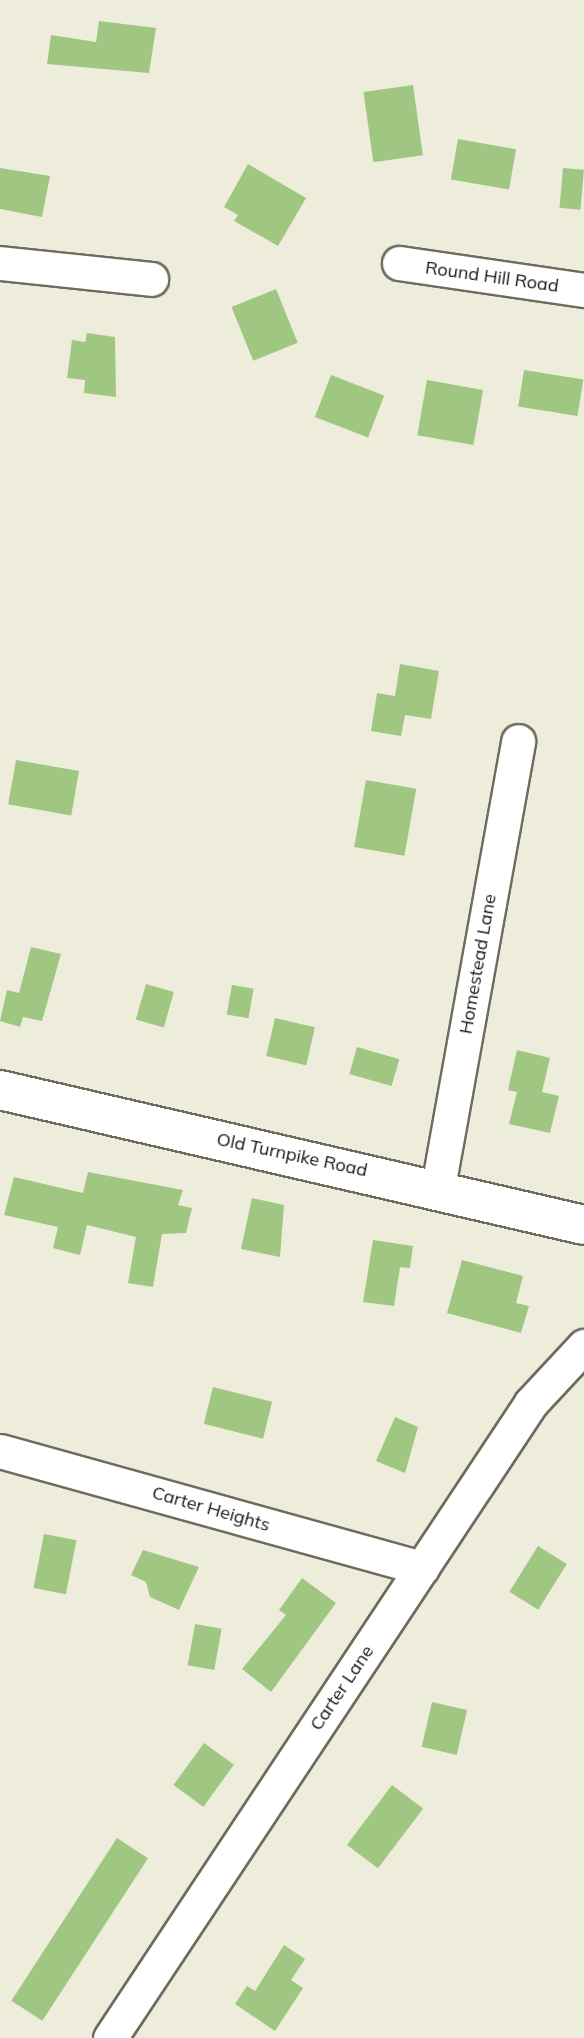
<!DOCTYPE html>
<style>
body{margin:0}
#map{position:relative;width:584px;height:2038px;overflow:hidden;background:#eeeddc;font-family:Mulish,sans-serif}
div>[style]{position:absolute}
.building>*{inset:0;background:#9fc781;transform-origin:0 0}
.roads{filter:drop-shadow(2px 0 #6d6c5d) drop-shadow(-2px 0 #6d6c5d) drop-shadow(0 2px #6d6c5d) drop-shadow(0 -2px #6d6c5d)}
.minor>*{height:33px;margin:-16.5px;padding:0 16.5px;transform-origin:16.5px;border-radius:16.5px;background:#fff}
.major>*{height:38px;margin:-19px;padding:0 19px;transform-origin:19px;border-radius:19px;background:#fff}
span{translate:-50% -50%;white-space:nowrap;text-align:center;line-height:1.15;-webkit-text-stroke:5px #fff;paint-order:stroke}
.street-label{font-size:18px;color:#161510}
</style>
<div id="map">
<div class="building">
<i style="clip-path:polygon(99px 21px,156px 28px,149px 73px,47px 64px,51px 35px,96px 42px)"></i>
<i style="left:413px;top:85px;width:71px;height:50px;rotate:82deg"></i>
<i style="left:458px;top:139px;width:59px;height:41px;rotate:10deg"></i>
<i style="clip-path:polygon(248px 164px,306px 198px,278px 246px,234px 221px,238px 215px,224px 207px)"></i>
<i style="clip-path:polygon(0 168px,50px 176px,42px 217px,0 209px)"></i>
<i style="left:563px;top:168px;width:21px;height:40px;rotate:5deg"></i>
<i style="left:276px;top:289px;width:58px;height:48px;rotate:68deg"></i>
<i style="clip-path:polygon(87px 333px,115px 337px,116px 397px,84px 393px,85px 380px,67px 378px,72px 340px,85px 342px)"></i>
<i style="left:524px;top:370px;width:60px;height:37px;rotate:9deg"></i>
<i style="left:331px;top:375px;width:57px;height:45px;rotate:21deg"></i>
<i style="left:427px;top:380px;width:57px;height:56px;rotate:10deg"></i>
<i style="clip-path:polygon(400px 664px,439px 671px,431px 719px,405px 715px,401px 736px,371px 731px,377px 693px,395px 696px)"></i>
<i style="left:16px;top:760px;width:64px;height:45px;rotate:10deg"></i>
<i style="left:366px;top:780px;width:51px;height:68px;rotate:10deg"></i>
<i style="clip-path:polygon(31px 947px,61px 954px,42px 1021px,23px 1017px,20px 1027px,0 1021px,7px 990px,19px 993px)"></i>
<i style="left:146px;top:984px;width:29px;height:37px;rotate:16deg"></i>
<i style="left:232px;top:985px;width:22px;height:30px;rotate:10deg"></i>
<i style="left:275px;top:1018px;width:41px;height:39px;rotate:13deg"></i>
<i style="left:357px;top:1047px;width:44px;height:28px;rotate:16deg"></i>
<i style="clip-path:polygon(517px 1050px,550px 1058px,542px 1092px,559px 1096px,550px 1133px,509px 1124px,517px 1092px,508px 1090px)"></i>
<i style="clip-path:polygon(88px 1172px,183px 1190px,178px 1205px,192px 1208px,186px 1233px,162px 1234px,153px 1287px,128px 1283px,136px 1237px,87px 1225px,80px 1255px,53px 1248px,58px 1227px,4px 1215px,14px 1177px,83px 1193px)"></i>
<i style="clip-path:polygon(252px 1198px,284px 1205px,280px 1257px,241px 1249px)"></i>
<i style="clip-path:polygon(373px 1240px,413px 1246px,410px 1268px,400px 1267px,394px 1306px,363px 1302px)"></i>
<i style="clip-path:polygon(462px 1260px,523px 1276px,516px 1303px,529px 1306px,521px 1333px,447px 1313px)"></i>
<i style="left:213px;top:1387px;width:61px;height:38px;rotate:14deg"></i>
<i style="clip-path:polygon(395px 1417px,418px 1427px,405px 1473px,376px 1461px)"></i>
<i style="left:44px;top:1534px;width:33px;height:55px;rotate:11deg"></i>
<i style="left:538px;top:1546px;width:34px;height:54px;rotate:32deg"></i>
<i style="clip-path:polygon(143px 1550px,199px 1567px,179px 1610px,150px 1597px,146px 1582px,131px 1575px)"></i>
<i style="clip-path:polygon(302px 1578px,336px 1603px,271px 1692px,242px 1669px,286px 1615px,279px 1610px)"></i>
<i style="left:195px;top:1624px;width:27px;height:42px;rotate:10deg"></i>
<i style="left:432px;top:1702px;width:36px;height:46px;rotate:13deg"></i>
<i style="left:204px;top:1743px;width:37px;height:52px;rotate:36deg"></i>
<i style="left:392px;top:1785px;width:39px;height:75px;rotate:37deg"></i>
<i style="left:117px;top:1838px;width:37px;height:194px;rotate:33deg"></i>
<i style="clip-path:polygon(284px 1945px,305px 1959px,291px 1980px,303px 1988px,275px 2031px,235px 2004px,247px 1986px,255px 1991px)"></i>
</div>
<div class="roads">
<div class="minor">
<i style="left:0;top:263px;width:152px;rotate:6deg"></i>
<i style="left:399px;top:263px;width:187px;rotate:8.3deg"></i>
<i style="left:438px;top:1187px;width:453px;rotate:-79.8deg"></i>
<i style="left:0;top:1451px;width:438px;rotate:15.5deg"></i>
<i style="left:110px;top:2038px;width:762px;rotate:-56.46deg"></i>
<i style="left:531px;top:1403px;width:78px;rotate:-47.1deg"></i>
</div>
<div class="major">
<i style="left:0;top:1090px;width:599px;rotate:13.02deg"></i>
</div>
</div>
<div class="street-label">
<span style="left:492px;top:277px;rotate:8deg">Round Hill Road</span>
<span style="left:478px;top:964px;rotate:-80deg">Homestead Lane</span>
<span style="left:292px;top:1155px;rotate:12deg">Old Turnpike Road</span>
<span style="left:211px;top:1509px;rotate:16deg">Carter Heights</span>
<span style="left:342px;top:1688px;rotate:-56deg">Carter Lane</span>
</div>
</div>
